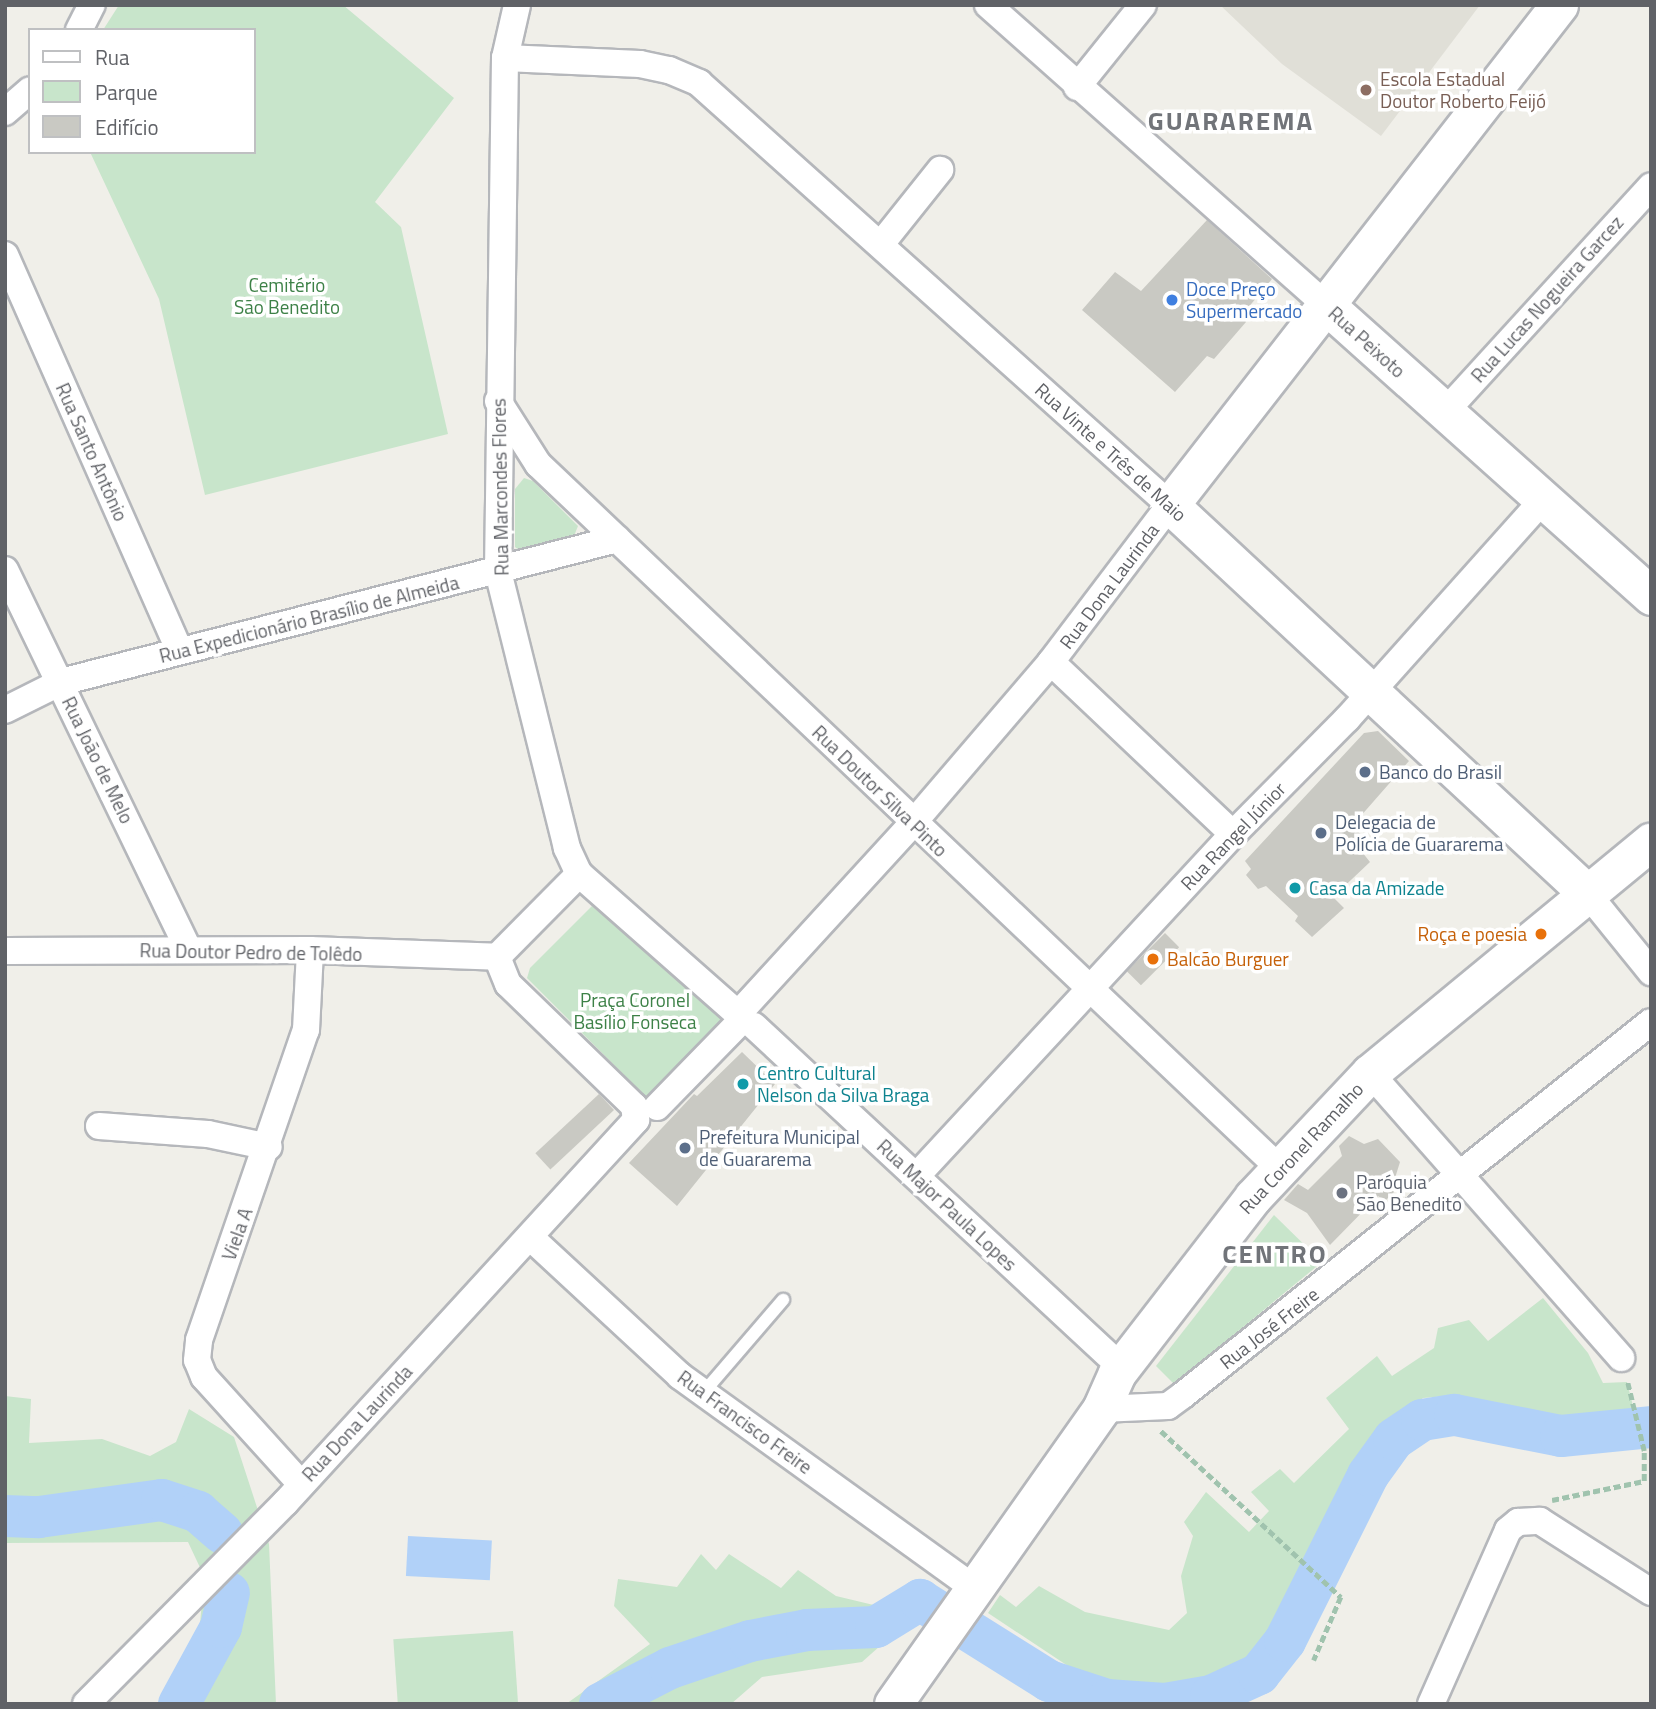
<!DOCTYPE html>
<meta charset="utf-8">
<style>
body{margin:0}
#map{position:relative;width:1656px;height:1709px;overflow:hidden;background:#f0efe9;font-family:"Titillium Web",sans-serif}
div>[style]{position:absolute}
.education>*{inset:0;background:#e0dfd7}
.green>*{inset:0;background:#c8e5cb;transform-origin:0 0}
.water>*{inset:0;background:#b1d1f8;transform-origin:0 0}
.river>*{height:42px;margin:-21px;padding:0 21px;transform-origin:21px;border-radius:21px;background:#b1d1f8}
.building>*{inset:0;background:#c9c9c3;transform-origin:0 0}
.path>*{height:4.5px;margin-top:-2.25px;transform-origin:0;background:repeating-linear-gradient(90deg,#a0c3ae 0 7px,transparent 0 10.5px)}
.roads{filter:drop-shadow(2px 0 #b5b7bb) drop-shadow(-2px 0 #b5b7bb) drop-shadow(0 2px #b5b7bb) drop-shadow(0 -2px #b5b7bb)}
.lane>*{height:12px;margin:-6px;padding:0 6px;transform-origin:6px;border-radius:6px;background:#fff}
.street>*{height:26px;margin:-13px;padding:0 13px;transform-origin:13px;border-radius:13px;background:#fff}
.secondary>*{height:37px;margin:-18.5px;padding:0 18.5px;transform-origin:18.5px;border-radius:18.5px;background:#fff}
.dots>*{width:19px;height:19px;translate:-50% -50%;box-sizing:border-box;border:4px solid #fff;border-radius:50%}
span{translate:-50% -50%;white-space:nowrap;text-align:center;line-height:1.15;-webkit-text-stroke:7px #fff;paint-order:stroke}
.education-label{font-size:19px;color:#785e54}
.left{translate:0 -50%;text-align:left}
.park-label{font-size:19px;color:#3d8147}
.shop-label{font-size:19px;color:#366cbe}
.street-label{font-size:19px;color:#606267}
.service-label{font-size:19px;color:#4e5e75}
.culture-label{font-size:19px;color:#0d838f}
.food-label{font-size:19px;color:#c56008}
.right{translate:-100% -50%;text-align:right}
.worship-label{font-size:19px;color:#5b616d}
.district-label{font-size:26px;color:#717479;font-weight:700;letter-spacing:2px}
.frame{position:absolute;inset:0;border:7px solid #606267;pointer-events:none}
.legend{position:absolute;left:28px;top:28px;width:228px;height:126px;box-sizing:border-box;background:#fff;border:2px solid #bfc0c2;margin:0;padding:9px 12px;list-style:none;font-size:21px;color:#606267}
.legend li{display:flex;align-items:center;gap:14px;height:35px}
.legend b{width:35px;border:2px solid #bfc0c2}
</style>
<div id="map">
<div class="education">
<i style="clip-path:polygon(1220px 5px,1480px 5px,1381px 136px,1282px 64px)"></i>
</div>
<div class="green">
<i style="clip-path:polygon(119px 5px,343px 5px,454px 98px,375px 202px,401px 227px,448px 434px,205px 495px,159px 299px,90px 152px,254px 152px,254px 30px,103px 30px)"></i>
<i style="clip-path:polygon(524px 478px,533px 481px,578px 526px,574px 536px,519px 550px,515px 547px,515px 489px)"></i>
<i style="clip-path:polygon(592px 906px,727px 1017px,648px 1099px,527px 978px,530px 968px)"></i>
<i style="clip-path:polygon(1274px 1215px,1322px 1262px,1174px 1384px,1156px 1366px)"></i>
<i style="clip-path:polygon(1543px 1298px,1588px 1353px,1603px 1383px,1627px 1382px,1634px 1410px,1556px 1417px,1458px 1395px,1423px 1398px,1385px 1427px,1340px 1489px,1308px 1565px,1265px 1648px,1217px 1680px,1160px 1690px,1113px 1682px,1068px 1666px,988px 1613px,1000px 1595px,1016px 1607px,1039px 1586px,1085px 1612px,1169px 1630px,1187px 1613px,1181px 1576px,1193px 1536px,1184px 1522px,1206px 1492px,1249px 1532px,1269px 1511px,1251px 1492px,1280px 1469px,1294px 1483px,1349px 1429px,1326px 1398px,1377px 1356px,1392px 1376px,1434px 1348px,1438px 1328px,1469px 1320px,1488px 1341px)"></i>
<i style="clip-path:polygon(5px 1396px,31px 1399px,29px 1443px,102px 1439px,150px 1456px,176px 1442px,189px 1409px,234px 1437px,269px 1544px,276px 1704px,158px 1704px,199px 1636px,204px 1576px,188px 1542px,5px 1543px)"></i>
<i style="clip-path:polygon(701px 1554px,716px 1570px,729px 1554px,781px 1588px,798px 1570px,836px 1596px,882px 1607px,872px 1636px,880px 1646px,862px 1662px,762px 1677px,731px 1704px,566px 1704px,650px 1644px,614px 1606px,618px 1579px,677px 1587px)"></i>
<i style="left:513px;top:1631px;width:72px;height:120px;rotate:86deg"></i>
</div>
<div class="water">
<i style="left:408px;top:1536px;width:84px;height:40px;rotate:3deg"></i>
</div>
<div class="river">
<i style="left:5px;top:1516px;width:34px;rotate:2deg"></i>
<i style="left:39px;top:1517px;width:124px;rotate:-7.9deg"></i>
<i style="left:162px;top:1500px;width:38px;rotate:18deg"></i>
<i style="left:198px;top:1512px;width:32px;rotate:41deg"></i>
<i style="left:179px;top:1704px;width:88px;rotate:-61.4deg"></i>
<i style="left:221px;top:1627px;width:35px;rotate:-77deg"></i>
<i style="left:600px;top:1704px;width:79px;rotate:-27.2deg"></i>
<i style="left:670px;top:1668px;width:84px;rotate:-18.6deg"></i>
<i style="left:750px;top:1641px;width:58px;rotate:-10.9deg"></i>
<i style="left:807px;top:1630px;width:69px;rotate:-2.5deg"></i>
<i style="left:876px;top:1627px;width:52px;rotate:-31.5deg"></i>
<i style="left:920px;top:1600px;width:152px;rotate:32.1deg"></i>
<i style="left:1049px;top:1681px;width:61px;rotate:18.1deg"></i>
<i style="left:1107px;top:1700px;width:58px;rotate:3.9deg"></i>
<i style="left:1165px;top:1704px;width:47px;rotate:-9.9deg"></i>
<i style="left:1211px;top:1696px;width:53px;rotate:-24.6deg"></i>
<i style="left:1259px;top:1674px;width:42px;rotate:-51.8deg"></i>
<i style="left:1285px;top:1641px;width:186px;rotate:-63.4deg"></i>
<i style="left:1368px;top:1475px;width:44px;rotate:-54.2deg"></i>
<i style="left:1394px;top:1439px;width:34px;rotate:-34deg"></i>
<i style="left:1422px;top:1420px;width:33px;rotate:-9deg"></i>
<i style="left:1455px;top:1415px;width:108px;rotate:11.2deg"></i>
<i style="left:1561px;top:1436px;width:90px;rotate:-5.7deg"></i>
</div>
<div class="building">
<i style="clip-path:polygon(1207px 220px,1272px 279px,1242px 315px,1246px 322px,1214px 359px,1207px 356px,1175px 392px,1082px 310px,1115px 272px,1141px 291px)"></i>
<i style="clip-path:polygon(1378px 731px,1409px 761px,1352px 826px,1365px 838px,1358px 847px,1370px 862px,1333px 897px,1344px 908px,1312px 937px,1295px 921px,1298px 916px,1266px 886px,1258px 889px,1246px 875px,1251px 869px,1245px 861px,1364px 733px)"></i>
<i style="left:1165px;top:933px;width:20px;height:54px;rotate:45deg"></i>
<i style="clip-path:polygon(742px 1052px,775px 1084px,677px 1206px,629px 1163px,694px 1094px,697px 1096px)"></i>
<i style="left:599px;top:1094px;width:22px;height:87px;rotate:47deg"></i>
<i style="clip-path:polygon(1349px 1136px,1364px 1144px,1378px 1139px,1400px 1162px,1395px 1178px,1401px 1185px,1385px 1201px,1378px 1196px,1330px 1245px,1307px 1213px,1284px 1200px,1298px 1184px,1308px 1190px,1342px 1156px,1339px 1146px)"></i>
</div>
<div class="path">
<i style="left:1161px;top:1431px;width:245px;rotate:42.7deg"></i>
<i style="left:1341px;top:1597px;width:69px;rotate:113.2deg"></i>
<i style="left:1552px;top:1500px;width:94px;rotate:-11.7deg"></i>
<i style="left:1644px;top:1481px;width:30px;rotate:-90deg"></i>
<i style="left:1644px;top:1451px;width:73px;rotate:-103.5deg"></i>
</div>
<div class="roads">
<div class="lane">
<i style="left:703px;top:1393px;width:123px;rotate:-49.3deg"></i>
</div>
<div class="street">
<i style="left:988px;top:5px;width:453px;rotate:41.6deg"></i>
<i style="left:79px;top:30px;width:28px;rotate:-63deg"></i>
<i style="left:505px;top:58px;width:135px;rotate:2.5deg"></i>
<i style="left:640px;top:64px;width:30px;rotate:12deg"></i>
<i style="left:669px;top:70px;width:33px;rotate:23deg"></i>
<i style="left:699px;top:83px;width:632px;rotate:41.86deg"></i>
<i style="left:1170px;top:505px;width:197px;rotate:127.2deg"></i>
<i style="left:1051px;top:662px;width:212px;rotate:130.6deg"></i>
<i style="left:913px;top:823px;width:259px;rotate:132.5deg"></i>
<i style="left:738px;top:1014px;width:212px;rotate:-138.6deg"></i>
<i style="left:579px;top:874px;width:29px;rotate:-115deg"></i>
<i style="left:567px;top:848px;width:284px;rotate:-104deg"></i>
<i style="left:498px;top:572px;width:514px;rotate:-89.22deg"></i>
<i style="left:505px;top:58px;width:54px;rotate:-77.2deg"></i>
<i style="left:1077px;top:87px;width:105px;rotate:-51.2deg"></i>
<i style="left:5px;top:112px;width:33px;rotate:-41deg"></i>
<i style="left:881px;top:244px;width:95px;rotate:-51.4deg"></i>
<i style="left:5px;top:255px;width:432px;rotate:66.2deg"></i>
<i style="left:498px;top:401px;width:75px;rotate:57.6deg"></i>
<i style="left:538px;top:464px;width:1022px;rotate:43.53deg"></i>
<i style="left:1444px;top:413px;width:307px;rotate:-47.6deg"></i>
<i style="left:5px;top:570px;width:422px;rotate:64.2deg"></i>
<i style="left:1051px;top:662px;width:250px;rotate:43.4deg"></i>
<i style="left:5px;top:710px;width:63px;rotate:-26.6deg"></i>
<i style="left:61px;top:682px;width:574px;rotate:-14.42deg"></i>
<i style="left:1587px;top:893px;width:102px;rotate:51deg"></i>
<i style="left:5px;top:951px;width:305px;rotate:-0.2deg"></i>
<i style="left:310px;top:950px;width:187px;rotate:2.1deg"></i>
<i style="left:497px;top:957px;width:117px;rotate:-45.3deg"></i>
<i style="left:754px;top:1026px;width:483px;rotate:42.9deg"></i>
<i style="left:1370px;top:1073px;width:380px;rotate:48.6deg"></i>
<i style="left:657px;top:1107px;width:115px;rotate:-45.7deg"></i>
<i style="left:99px;top:1126px;width:109px;rotate:4.2deg"></i>
<i style="left:208px;top:1134px;width:62px;rotate:12deg"></i>
<i style="left:922px;top:1170px;width:458px;rotate:-47.2deg"></i>
<i style="left:1233px;top:834px;width:162px;rotate:-45.3deg"></i>
<i style="left:1347px;top:719px;width:292px;rotate:-48.2deg"></i>
<i style="left:530px;top:1237px;width:205px;rotate:42.8deg"></i>
<i style="left:680px;top:1376px;width:362px;rotate:35.8deg"></i>
<i style="left:1101px;top:1409px;width:67px;rotate:-2.6deg"></i>
<i style="left:1168px;top:1406px;width:19px;rotate:-36deg"></i>
<i style="left:1183px;top:1395px;width:598px;rotate:-38.56deg"></i>
<i style="left:301px;top:1484px;width:144px;rotate:-132.2deg"></i>
<i style="left:204px;top:1377px;width:18px;rotate:-112deg"></i>
<i style="left:197px;top:1360px;width:20px;rotate:-84deg"></i>
<i style="left:199px;top:1340px;width:328px;rotate:-71deg"></i>
<i style="left:306px;top:1030px;width:80px;rotate:-87.1deg"></i>
<i style="left:86px;top:1704px;width:283px;rotate:-45.3deg"></i>
<i style="left:285px;top:1503px;width:520px;rotate:-47.5deg"></i>
<i style="left:636px;top:1120px;width:14px;rotate:-98deg"></i>
<i style="left:634px;top:1106px;width:175px;rotate:-135.9deg"></i>
<i style="left:508px;top:984px;width:29px;rotate:-112deg"></i>
<i style="left:1431px;top:1704px;width:190px;rotate:-66.1deg"></i>
<i style="left:1508px;top:1530px;width:13px;rotate:-39deg"></i>
<i style="left:1518px;top:1522px;width:22px;rotate:-3deg"></i>
<i style="left:1540px;top:1521px;width:132px;rotate:32.6deg"></i>
</div>
<div class="secondary">
<i style="left:1559px;top:5px;width:633px;rotate:127.88deg"></i>
<i style="left:1170px;top:505px;width:570px;rotate:42.94deg"></i>
<i style="left:1327px;top:306px;width:435px;rotate:41.8deg"></i>
<i style="left:893px;top:1704px;width:361px;rotate:-54.8deg"></i>
<i style="left:1101px;top:1409px;width:39px;rotate:-66deg"></i>
<i style="left:1117px;top:1373px;width:222px;rotate:-52.3deg"></i>
<i style="left:1253px;top:1197px;width:170px;rotate:-46.7deg"></i>
<i style="left:1370px;top:1073px;width:364px;rotate:-39.5deg"></i>
</div>
</div>
<div class="dots">
<i style="left:1366px;top:90px;background:#8d6e63"></i>
<i style="left:1172px;top:300px;background:#3f7fe0"></i>
<i style="left:1365px;top:772px;background:#5c6f8a"></i>
<i style="left:1321px;top:833px;background:#5c6f8a"></i>
<i style="left:1295px;top:888px;background:#0f9aa8"></i>
<i style="left:1541px;top:934px;background:#e8710a"></i>
<i style="left:1153px;top:959px;background:#e8710a"></i>
<i style="left:743px;top:1084px;background:#0f9aa8"></i>
<i style="left:685px;top:1148px;background:#5c6f8a"></i>
<i style="left:1342px;top:1193px;background:#6b7280"></i>
</div>
<div class="education-label">
<span class="left" style="left:1380px;top:90px">Escola Estadual<br>Doutor Roberto Feijó</span>
</div>
<div class="park-label">
<span style="left:287px;top:296px">Cemitério<br>São Benedito</span>
<span style="left:635px;top:1011px">Praça Coronel<br>Basílio Fonseca</span>
</div>
<div class="shop-label">
<span class="left" style="left:1186px;top:300px">Doce Preço<br>Supermercado</span>
</div>
<div class="street-label">
<span style="left:1547px;top:299px;rotate:-48deg">Rua Lucas Nogueira Garcez</span>
<span style="left:1367px;top:342px;rotate:42deg">Rua Peixoto</span>
<span style="left:92px;top:452px;rotate:66deg">Rua Santo Antônio</span>
<span style="left:1111px;top:452px;rotate:42deg">Rua Vinte e Três de Maio</span>
<span style="left:500px;top:487px;rotate:-91deg">Rua Marcondes Flores</span>
<span style="left:1109px;top:586px;rotate:-53deg">Rua Dona Laurinda</span>
<span style="left:309px;top:619px;rotate:-14deg">Rua Expedicionário Brasílio de Almeida</span>
<span style="left:98px;top:760px;rotate:64deg">Rua João de Melo</span>
<span style="left:880px;top:791px;rotate:44deg">Rua Doutor Silva Pinto</span>
<span style="left:1233px;top:836px;rotate:-46deg">Rua Rangel Júnior</span>
<span style="left:251px;top:952px;rotate:1deg">Rua Doutor Pedro de Tolêdo</span>
<span style="left:1301px;top:1148px;rotate:-47deg">Rua Coronel Ramalho</span>
<span style="left:947px;top:1205px;rotate:43deg">Rua Major Paula Lopes</span>
<span style="left:237px;top:1234px;rotate:-70deg">Viela A</span>
<span style="left:1269px;top:1328px;rotate:-38deg">Rua José Freire</span>
<span style="left:745px;top:1422px;rotate:36deg">Rua Francisco Freire</span>
<span style="left:357px;top:1423px;rotate:-47deg">Rua Dona Laurinda</span>
</div>
<div class="service-label">
<span class="left" style="left:1379px;top:772px">Banco do Brasil</span>
<span class="left" style="left:1335px;top:833px">Delegacia de<br>Polícia de Guararema</span>
<span class="left" style="left:699px;top:1148px">Prefeitura Municipal<br>de Guararema</span>
</div>
<div class="culture-label">
<span class="left" style="left:1309px;top:888px">Casa da Amizade</span>
<span class="left" style="left:757px;top:1084px">Centro Cultural<br>Nelson da Silva Braga</span>
</div>
<div class="food-label">
<span class="right" style="left:1527px;top:934px">Roça e poesia</span>
<span class="left" style="left:1167px;top:959px">Balcão Burguer</span>
</div>
<div class="worship-label">
<span class="left" style="left:1356px;top:1193px">Paróquia<br>São Benedito</span>
</div>
<div class="district-label">
<span style="left:1231px;top:121px">GUARAREMA</span>
<span style="left:1275px;top:1254px">CENTRO</span>
</div>
<div class="frame"></div>
<ul class="legend">
<li><b style="height:9px;background:#fff"></b>Rua</li>
<li><b style="height:19px;background:#c8e5cb"></b>Parque</li>
<li><b style="height:19px;background:#c9c9c3"></b>Edifício</li>
</ul>
</div>
